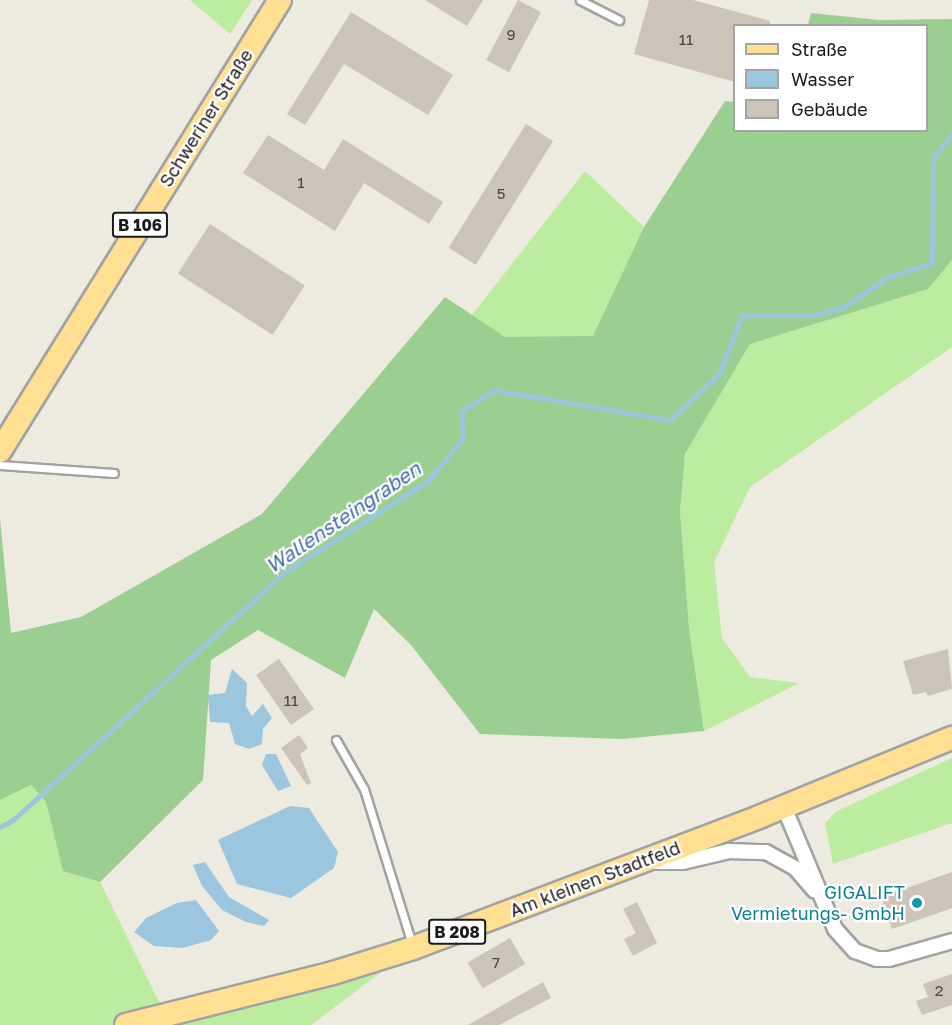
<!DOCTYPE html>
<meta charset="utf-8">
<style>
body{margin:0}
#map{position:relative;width:952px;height:1025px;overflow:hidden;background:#edeadf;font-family:"Golos Text",sans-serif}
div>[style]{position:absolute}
.grass>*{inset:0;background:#bbeca0}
.forest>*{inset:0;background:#9acf91}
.water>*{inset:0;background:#9cc6de}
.stream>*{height:5px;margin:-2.5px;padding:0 2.5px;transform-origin:2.5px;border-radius:2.5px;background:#9cc6de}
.building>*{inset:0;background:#cdc4b8;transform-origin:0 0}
.roads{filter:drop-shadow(2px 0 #a2a2a2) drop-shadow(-2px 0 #a2a2a2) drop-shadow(0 2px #a2a2a2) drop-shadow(0 -2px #a2a2a2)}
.service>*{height:7px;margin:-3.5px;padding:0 3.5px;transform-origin:3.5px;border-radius:3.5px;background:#fff}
.minor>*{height:14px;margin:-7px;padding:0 7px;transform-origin:7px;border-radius:7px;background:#fff}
.primary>*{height:22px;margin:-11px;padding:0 11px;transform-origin:11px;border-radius:11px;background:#ffe092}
.dots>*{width:16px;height:16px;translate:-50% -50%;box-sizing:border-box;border:3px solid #fff;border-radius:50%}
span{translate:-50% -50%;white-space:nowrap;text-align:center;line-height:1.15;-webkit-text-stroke:4.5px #fff;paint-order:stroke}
.number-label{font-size:15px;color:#484542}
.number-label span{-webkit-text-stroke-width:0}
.shield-label span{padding:2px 4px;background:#fff;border:2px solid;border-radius:4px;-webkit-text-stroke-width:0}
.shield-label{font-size:16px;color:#1b1b1b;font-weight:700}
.street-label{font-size:18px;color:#1b1b1b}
.culture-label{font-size:18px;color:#0d838f}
.right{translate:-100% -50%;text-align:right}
.water-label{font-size:20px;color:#4369ae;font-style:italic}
.legend{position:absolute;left:733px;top:24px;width:195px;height:108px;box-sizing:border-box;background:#fff;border:2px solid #a4a4a4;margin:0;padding:8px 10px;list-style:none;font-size:18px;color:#1b1b1b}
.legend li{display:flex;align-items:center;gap:12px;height:30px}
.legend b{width:30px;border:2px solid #a4a4a4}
</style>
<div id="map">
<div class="grass">
<i style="clip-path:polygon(190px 0,252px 0,230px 34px)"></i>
<i style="clip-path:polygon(585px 171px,644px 227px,593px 337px,505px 337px,471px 316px)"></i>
<i style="clip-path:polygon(952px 260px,952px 347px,750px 487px,714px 562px,722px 638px,750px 677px,799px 683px,704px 731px,689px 628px,680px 511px,685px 454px,750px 344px,927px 289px)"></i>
<i style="clip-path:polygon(952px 758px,952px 823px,833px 864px,825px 823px,837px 811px)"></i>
<i style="clip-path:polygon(31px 785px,46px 802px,63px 871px,100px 882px,165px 1014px,413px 948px,311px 1025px,0 1025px,0 800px)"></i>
</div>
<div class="forest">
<i style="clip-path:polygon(811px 13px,879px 20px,952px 19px,952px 260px,928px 289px,750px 344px,685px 454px,680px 511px,689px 628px,704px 731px,623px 739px,480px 734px,411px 645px,374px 609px,345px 678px,258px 630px,211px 660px,203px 780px,100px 882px,63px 871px,46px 802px,31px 785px,0 800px,0 518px,11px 633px,81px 617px,262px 514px,445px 297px,505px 337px,593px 336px,644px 227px,725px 101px,734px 102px,734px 130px,926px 130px,926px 26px,808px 25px)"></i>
</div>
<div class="water">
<i style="clip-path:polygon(232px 669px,247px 683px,246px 706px,252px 716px,263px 704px,272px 718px,263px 729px,262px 744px,249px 749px,235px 744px,229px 723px,210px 722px,208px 695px,225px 693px)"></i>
<i style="clip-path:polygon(266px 754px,276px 754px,291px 786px,278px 791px,262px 765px)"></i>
<i style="clip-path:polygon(290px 806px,309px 808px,338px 852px,334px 868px,291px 898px,237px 884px,218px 840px)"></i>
<i style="clip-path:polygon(205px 862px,229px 897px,269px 920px,264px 926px,246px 922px,222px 910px,202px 886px,193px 865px)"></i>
<i style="clip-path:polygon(196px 900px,219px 931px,211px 940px,182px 948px,154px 946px,134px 932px,146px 918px,177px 903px)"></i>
</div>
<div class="stream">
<i style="left:0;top:827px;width:15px;rotate:-28deg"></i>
<i style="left:13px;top:820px;width:365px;rotate:-42.4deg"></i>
<i style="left:282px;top:574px;width:172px;rotate:-32.4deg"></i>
<i style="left:427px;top:482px;width:57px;rotate:-50.7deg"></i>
<i style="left:463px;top:438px;width:27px;rotate:-94deg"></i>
<i style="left:461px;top:411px;width:39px;rotate:-32deg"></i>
<i style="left:494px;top:390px;width:179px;rotate:9.7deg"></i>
<i style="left:670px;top:420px;width:67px;rotate:-43.2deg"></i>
<i style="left:719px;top:374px;width:63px;rotate:-68.7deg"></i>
<i style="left:742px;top:315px;width:71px"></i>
<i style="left:813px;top:315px;width:30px;rotate:-14deg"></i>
<i style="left:842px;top:308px;width:53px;rotate:-34.3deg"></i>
<i style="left:886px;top:278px;width:48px;rotate:-18.1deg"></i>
<i style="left:932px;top:263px;width:104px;rotate:-89.4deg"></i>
<i style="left:933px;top:159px;width:32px;rotate:-54deg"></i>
</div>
<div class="building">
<i style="clip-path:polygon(425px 0,483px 0,467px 26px)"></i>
<i style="left:518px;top:0;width:26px;height:68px;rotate:28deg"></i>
<i style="clip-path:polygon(649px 0,693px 0,770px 21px,770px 26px,735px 26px,735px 82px,634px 54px)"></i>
<i style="clip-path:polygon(351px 12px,453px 75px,428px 115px,344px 64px,305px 125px,287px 114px)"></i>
<i style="left:526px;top:124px;width:32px;height:146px;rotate:32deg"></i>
<i style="clip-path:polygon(268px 135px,324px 170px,343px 139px,443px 202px,429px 224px,364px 183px,335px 231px,243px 173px)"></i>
<i style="left:210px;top:224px;width:113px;height:59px;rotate:33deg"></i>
<i style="clip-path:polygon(948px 649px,952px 689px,928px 696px,926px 692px,913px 695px,903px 661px)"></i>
<i style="left:279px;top:659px;width:61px;height:28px;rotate:55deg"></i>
<i style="clip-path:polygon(299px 735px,308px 748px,300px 754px,311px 783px,307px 785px,281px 748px)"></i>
<i style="clip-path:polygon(952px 872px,952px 908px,892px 929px,881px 897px)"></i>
<i style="clip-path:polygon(637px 902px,657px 943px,633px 956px,624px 939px,636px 933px,623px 909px)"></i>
<i style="left:510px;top:938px;width:30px;height:49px;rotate:60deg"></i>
<i style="clip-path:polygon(952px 974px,952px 1005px,922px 1015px,916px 1001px,928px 997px,923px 984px)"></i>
<i style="clip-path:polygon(543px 982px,551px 998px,499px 1025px,468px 1025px)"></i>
</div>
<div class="roads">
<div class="service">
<i style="left:580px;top:0;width:44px;rotate:27.1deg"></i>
<i style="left:0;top:465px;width:114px;rotate:4deg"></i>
<i style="left:336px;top:740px;width:56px;rotate:60.3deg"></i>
<i style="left:364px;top:789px;width:162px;rotate:72.8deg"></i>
</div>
<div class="minor">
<i style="left:784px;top:807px;width:132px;rotate:67.3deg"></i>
<i style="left:835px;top:929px;width:30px;rotate:48deg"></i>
<i style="left:855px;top:951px;width:23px;rotate:20deg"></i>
<i style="left:877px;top:959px;width:12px"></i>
<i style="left:889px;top:959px;width:66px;rotate:-15.9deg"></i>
<i style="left:652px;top:862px;width:31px"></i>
<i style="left:683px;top:862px;width:47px;rotate:-13.4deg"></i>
<i style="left:729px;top:851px;width:37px;rotate:2deg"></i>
<i style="left:766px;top:852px;width:33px;rotate:29deg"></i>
<i style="left:795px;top:868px;width:30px;rotate:49deg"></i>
</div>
<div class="primary">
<i style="left:0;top:451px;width:531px;rotate:-58.17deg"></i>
<i style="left:126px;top:1025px;width:213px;rotate:-14.1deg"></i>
<i style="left:333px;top:973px;width:84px;rotate:-17.4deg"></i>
<i style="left:413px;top:948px;width:370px;rotate:-20.7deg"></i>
<i style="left:759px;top:817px;width:209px;rotate:-22.3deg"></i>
</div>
</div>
<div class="dots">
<i style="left:917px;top:903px;background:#0f9aa8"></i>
</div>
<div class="number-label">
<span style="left:511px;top:35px">9</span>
<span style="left:686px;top:40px">11</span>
<span style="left:301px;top:183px">1</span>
<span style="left:501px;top:194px">5</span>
<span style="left:291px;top:701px">11</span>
<span style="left:496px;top:963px">7</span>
<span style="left:939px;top:991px">2</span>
</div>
<div class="shield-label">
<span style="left:140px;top:225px">B 106</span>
<span style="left:457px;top:932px">B 208</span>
</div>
<div class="street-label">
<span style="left:206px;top:118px;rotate:-58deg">Schweriner Straße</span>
<span style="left:595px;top:879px;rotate:-21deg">Am kleinen Stadtfeld</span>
</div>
<div class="culture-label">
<span class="right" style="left:905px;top:903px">GIGALIFT<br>Vermietungs- GmbH</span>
</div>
<div class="water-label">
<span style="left:343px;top:517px;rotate:-34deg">Wallensteingraben</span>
</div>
<ul class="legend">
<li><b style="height:8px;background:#ffe092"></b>Straße</li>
<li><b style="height:16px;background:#9cc6de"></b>Wasser</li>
<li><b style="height:16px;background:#cdc4b8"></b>Gebäude</li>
</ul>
</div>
